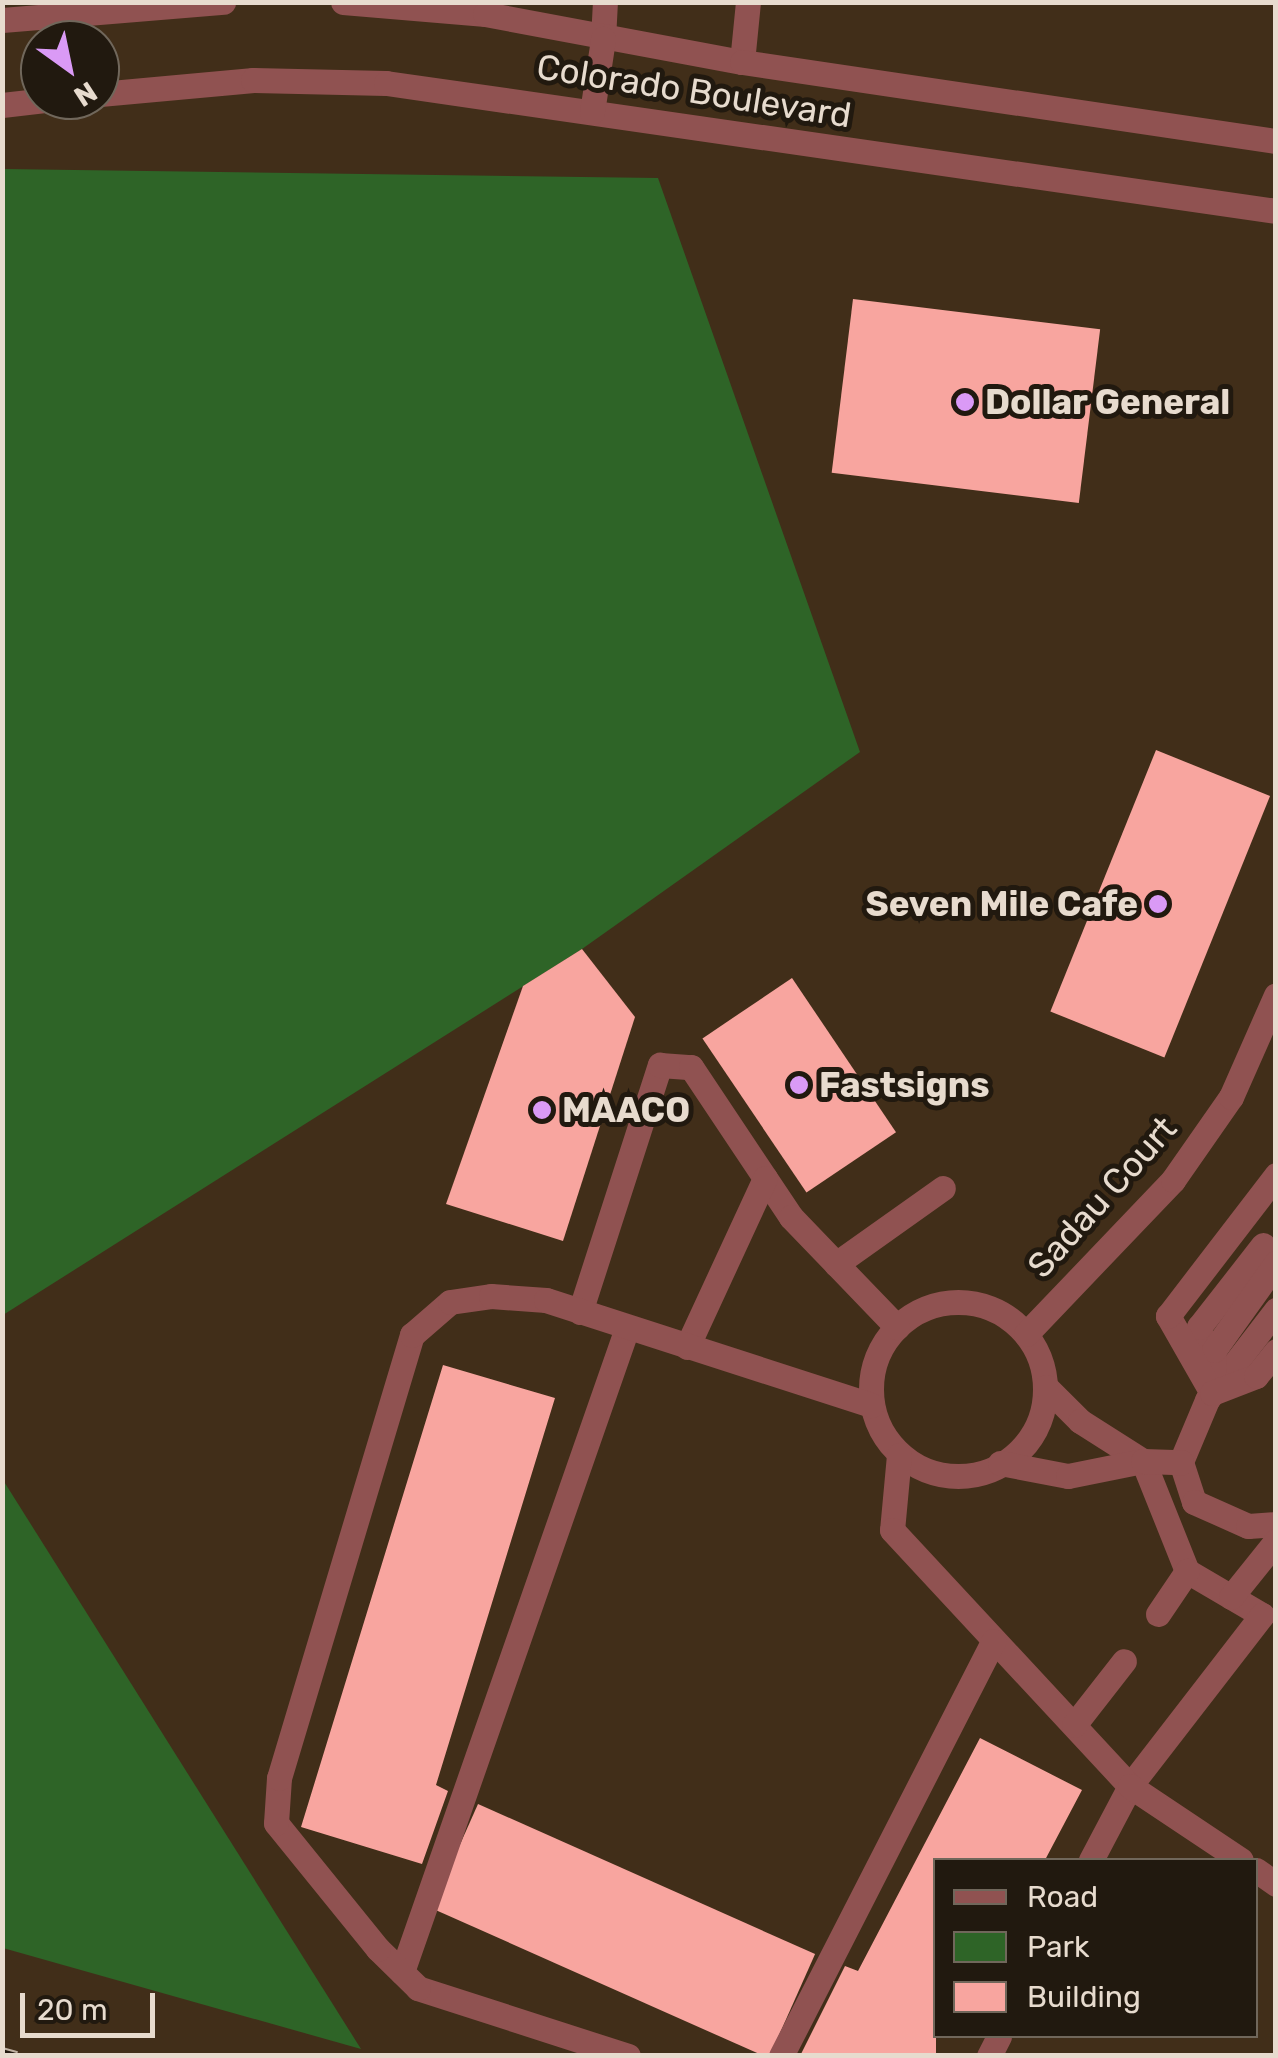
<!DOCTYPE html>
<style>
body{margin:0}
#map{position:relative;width:1278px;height:2058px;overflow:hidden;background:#412e19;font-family:Rubik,sans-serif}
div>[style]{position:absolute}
.green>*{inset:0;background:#2e6427}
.building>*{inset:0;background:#f8a59f;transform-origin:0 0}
.service>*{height:25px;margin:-12.5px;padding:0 12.5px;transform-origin:12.5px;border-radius:12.5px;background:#905251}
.service>.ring{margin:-12.5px;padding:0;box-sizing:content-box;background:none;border:25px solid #905251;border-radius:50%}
.minor>*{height:25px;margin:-12.5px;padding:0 12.5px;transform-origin:12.5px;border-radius:12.5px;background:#905251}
.tertiary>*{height:25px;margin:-12.5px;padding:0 12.5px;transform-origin:12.5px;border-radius:12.5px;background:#905251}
.rail>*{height:11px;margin-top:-5.5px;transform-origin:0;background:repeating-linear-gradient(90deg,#21190f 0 22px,#bfb1a2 0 44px);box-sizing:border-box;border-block:2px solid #bfb1a2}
.dots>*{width:28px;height:28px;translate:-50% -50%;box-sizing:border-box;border:5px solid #21190f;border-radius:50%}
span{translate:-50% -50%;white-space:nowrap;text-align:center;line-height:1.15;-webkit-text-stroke:10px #21190f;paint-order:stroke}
.street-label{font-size:35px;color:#e7dbce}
.poi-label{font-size:35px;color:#e7dbce;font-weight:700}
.left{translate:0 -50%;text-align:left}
.right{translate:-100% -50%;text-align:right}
.frame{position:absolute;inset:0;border:5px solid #e7dbce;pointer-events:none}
.legend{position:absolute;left:933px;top:1858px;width:325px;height:180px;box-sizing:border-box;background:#21190f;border:2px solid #70675b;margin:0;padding:12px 18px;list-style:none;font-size:30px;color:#e7dbce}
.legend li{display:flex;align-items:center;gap:20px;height:50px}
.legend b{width:50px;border:2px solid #70675b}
.north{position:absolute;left:20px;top:20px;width:100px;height:100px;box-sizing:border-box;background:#21190f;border:2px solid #70675b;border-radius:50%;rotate:147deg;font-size:28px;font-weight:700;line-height:40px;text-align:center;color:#e7dbce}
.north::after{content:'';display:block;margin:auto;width:35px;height:45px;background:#da9af6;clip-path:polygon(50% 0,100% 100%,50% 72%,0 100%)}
.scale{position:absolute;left:20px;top:1993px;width:135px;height:45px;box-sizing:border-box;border:5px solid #e7dbce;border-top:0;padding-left:12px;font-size:30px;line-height:35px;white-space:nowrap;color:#e7dbce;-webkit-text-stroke:8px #21190f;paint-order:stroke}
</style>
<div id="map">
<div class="green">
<i style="clip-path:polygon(3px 169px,658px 178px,860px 752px,582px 949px,3px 1315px)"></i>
<i style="clip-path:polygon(3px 1480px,361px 2049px,3px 1948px)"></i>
</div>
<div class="building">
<i style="left:853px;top:299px;width:249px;height:175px;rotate:7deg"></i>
<i style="left:1156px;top:750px;width:123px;height:282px;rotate:22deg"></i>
<i style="clip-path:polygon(582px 949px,635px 1017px,563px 1241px,446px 1204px,523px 986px)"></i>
<i style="left:792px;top:978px;width:186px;height:108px;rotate:56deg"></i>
<i style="clip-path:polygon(443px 1365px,555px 1398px,436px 1785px,448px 1791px,422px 1864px,301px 1827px)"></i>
<i style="clip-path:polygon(980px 1738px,1082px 1790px,1045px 1860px,936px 1860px,936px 2056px,800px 2056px,845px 1966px,858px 1971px)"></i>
<i style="left:478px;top:1804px;width:369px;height:114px;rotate:24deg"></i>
</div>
<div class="service">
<i style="left:603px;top:39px;width:37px;rotate:-87deg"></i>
<i style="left:742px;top:62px;width:60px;rotate:-84.3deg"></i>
<i style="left:836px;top:1264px;width:131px;rotate:-35.4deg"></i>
<i class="ring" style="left:871px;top:1302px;width:149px;height:149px"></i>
<i style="left:1276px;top:1310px;width:113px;rotate:127.5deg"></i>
<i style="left:1207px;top:1400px;width:67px;rotate:112.8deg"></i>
<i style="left:1181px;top:1462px;width:42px;rotate:72deg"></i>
<i style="left:1194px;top:1502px;width:59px;rotate:24deg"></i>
<i style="left:1248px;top:1526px;width:28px;rotate:-4deg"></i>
<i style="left:580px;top:1312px;width:260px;rotate:-72.1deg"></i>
<i style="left:660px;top:1065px;width:31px;rotate:4deg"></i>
<i style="left:691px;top:1067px;width:180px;rotate:56.3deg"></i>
<i style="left:791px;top:1217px;width:153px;rotate:46.1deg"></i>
<i style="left:687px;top:1347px;width:186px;rotate:-65.2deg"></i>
<i style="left:1207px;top:1368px;width:42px;rotate:-101deg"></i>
<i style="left:1199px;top:1327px;width:104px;rotate:-52deg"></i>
<i style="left:1213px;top:1373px;width:23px;rotate:-88deg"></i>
<i style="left:1214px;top:1350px;width:107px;rotate:-54.5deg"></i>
<i style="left:1046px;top:1387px;width:48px;rotate:45deg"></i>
<i style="left:1080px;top:1421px;width:75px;rotate:32.4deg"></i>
<i style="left:1143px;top:1461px;width:118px;rotate:68.2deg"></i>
<i style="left:1187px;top:1571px;width:87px;rotate:30.4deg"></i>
<i style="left:1262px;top:1615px;width:216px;rotate:127.7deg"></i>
<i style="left:1130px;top:1786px;width:84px;rotate:117.8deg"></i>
<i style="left:1212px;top:1393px;width:89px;rotate:-119.7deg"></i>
<i style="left:1168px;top:1316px;width:178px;rotate:-52.5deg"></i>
<i style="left:1212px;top:1393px;width:47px;rotate:-21.1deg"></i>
<i style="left:1256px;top:1376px;width:32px;rotate:-51deg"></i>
<i style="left:899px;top:1455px;width:75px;rotate:95.3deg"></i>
<i style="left:892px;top:1530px;width:350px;rotate:47.1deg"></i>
<i style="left:1130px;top:1786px;width:133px;rotate:33.7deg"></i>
<i style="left:1000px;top:1463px;width:69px;rotate:10.8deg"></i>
<i style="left:1068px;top:1476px;width:76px;rotate:-11.3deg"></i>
<i style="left:1143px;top:1461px;width:38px;rotate:2deg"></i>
<i style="left:1231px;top:1597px;width:72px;rotate:-51.2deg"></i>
<i style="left:1158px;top:1614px;width:52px;rotate:-56deg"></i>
<i style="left:1074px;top:1725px;width:81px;rotate:-52deg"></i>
<i style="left:1256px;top:1870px;width:24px;rotate:35deg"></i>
<i style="left:402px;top:1972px;width:682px;rotate:-70.74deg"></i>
<i style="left:628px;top:2056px;width:221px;rotate:-162.1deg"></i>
<i style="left:418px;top:1988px;width:56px;rotate:-135.7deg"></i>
<i style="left:378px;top:1949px;width:162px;rotate:-129deg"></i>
<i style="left:276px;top:1823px;width:45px;rotate:-86.2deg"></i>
<i style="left:279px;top:1778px;width:463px;rotate:-73.3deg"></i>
<i style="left:412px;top:1335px;width:50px;rotate:-41deg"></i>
<i style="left:450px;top:1302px;width:41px;rotate:-8.3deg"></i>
<i style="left:491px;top:1296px;width:55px;rotate:4.2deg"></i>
<i style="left:546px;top:1300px;width:342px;rotate:17.9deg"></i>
<i style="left:781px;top:2056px;width:466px;rotate:-62.9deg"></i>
<i style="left:989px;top:2056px;width:22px;rotate:-63deg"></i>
</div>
<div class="minor">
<i style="left:1026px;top:1334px;width:213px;rotate:-46.3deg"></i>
<i style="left:1173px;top:1180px;width:101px;rotate:-55.1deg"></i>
<i style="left:1231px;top:1097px;width:111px;rotate:-66.2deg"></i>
</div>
<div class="tertiary">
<i style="left:343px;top:2px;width:143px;rotate:4.8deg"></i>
<i style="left:485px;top:14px;width:261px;rotate:10.6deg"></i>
<i style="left:742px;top:62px;width:540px;rotate:8.42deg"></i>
<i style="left:2px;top:20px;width:222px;rotate:-4.7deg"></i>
<i style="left:100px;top:94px;width:154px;rotate:-5.2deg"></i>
<i style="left:253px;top:80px;width:133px;rotate:1.3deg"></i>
<i style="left:386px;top:83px;width:899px;rotate:8.18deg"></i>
<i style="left:2px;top:105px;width:43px;rotate:-6.6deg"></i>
<i style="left:592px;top:112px;width:74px;rotate:-81.4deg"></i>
</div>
<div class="rail">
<i style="left:2px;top:2052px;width:15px;rotate:16deg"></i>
</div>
<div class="dots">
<i style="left:965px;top:402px;background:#da9af6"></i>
<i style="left:1158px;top:904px;background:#da9af6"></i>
<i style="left:799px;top:1085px;background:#da9af6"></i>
<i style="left:542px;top:1110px;background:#da9af6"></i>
</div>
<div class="street-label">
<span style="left:694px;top:91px;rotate:9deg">Colorado Boulevard</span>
<span style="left:1102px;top:1197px;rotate:-48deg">Sadau Court</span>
</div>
<div class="poi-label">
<span class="left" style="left:985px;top:402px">Dollar General</span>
<span class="right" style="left:1138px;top:904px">Seven Mile Cafe</span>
<span class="left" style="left:819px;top:1085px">Fastsigns</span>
<span class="left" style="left:562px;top:1110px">MAACO</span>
</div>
<div class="frame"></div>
<ul class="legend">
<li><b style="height:12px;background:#905251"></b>Road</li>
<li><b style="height:28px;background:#2e6427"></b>Park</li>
<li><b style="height:28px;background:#f8a59f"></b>Building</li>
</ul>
<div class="north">N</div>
<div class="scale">20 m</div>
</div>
